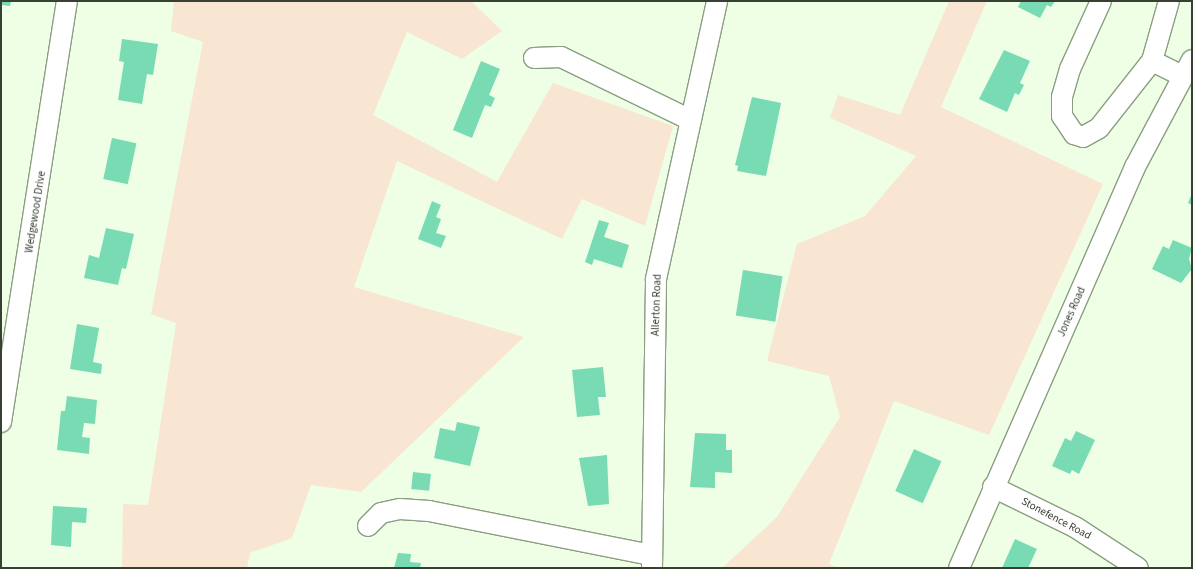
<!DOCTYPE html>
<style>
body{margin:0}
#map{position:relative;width:1193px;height:569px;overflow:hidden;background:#eeffe5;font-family:"Source Sans 3",sans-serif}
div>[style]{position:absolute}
.green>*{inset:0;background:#f8e6d2}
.building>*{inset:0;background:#78dbb3;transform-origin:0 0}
.roads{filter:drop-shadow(1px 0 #8b9e80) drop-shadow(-1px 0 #8b9e80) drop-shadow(0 1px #8b9e80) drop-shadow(0 -1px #8b9e80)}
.minor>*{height:20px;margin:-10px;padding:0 10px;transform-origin:10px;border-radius:10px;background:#fff}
span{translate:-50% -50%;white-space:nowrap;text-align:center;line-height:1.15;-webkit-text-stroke:4px #fff;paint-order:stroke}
.street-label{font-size:11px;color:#374033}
.frame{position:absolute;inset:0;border:2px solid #374033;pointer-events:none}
</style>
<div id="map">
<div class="green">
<i style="clip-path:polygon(174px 1px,471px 1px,502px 31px,462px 59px,407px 32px,373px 115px,497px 182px,553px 83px,673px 126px,645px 226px,582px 199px,562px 239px,397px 161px,354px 287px,524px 337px,361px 492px,311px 485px,292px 538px,250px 553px,247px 568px,122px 568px,123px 504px,148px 505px,176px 323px,151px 314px,203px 42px,171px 31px)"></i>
<i style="clip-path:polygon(949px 1px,987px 1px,941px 107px,1103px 184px,989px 435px,894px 401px,829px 564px,839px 568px,722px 568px,777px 517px,840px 417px,829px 376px,767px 361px,797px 244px,865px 216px,916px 156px,830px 118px,838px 95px,900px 115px)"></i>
</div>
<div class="building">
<i style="clip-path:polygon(1px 1px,11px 1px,10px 6px,1px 5px)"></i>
<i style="clip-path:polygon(1021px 1px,1055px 1px,1051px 7px,1047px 5px,1040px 18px,1018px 7px)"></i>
<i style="clip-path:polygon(122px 39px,158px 44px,153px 75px,147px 74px,142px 104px,118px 100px,124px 62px,119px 61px)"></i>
<i style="clip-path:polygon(1004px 50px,1030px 61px,1020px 83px,1024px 85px,1019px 95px,1015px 93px,1007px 112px,979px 99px)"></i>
<i style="clip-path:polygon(481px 61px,500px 69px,489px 95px,495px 98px,491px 107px,485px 105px,472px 138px,453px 130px)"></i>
<i style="clip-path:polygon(752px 97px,781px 103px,766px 176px,737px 171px,738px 166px,735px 165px)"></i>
<i style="left:112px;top:138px;width:25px;height:42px;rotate:12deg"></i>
<i style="clip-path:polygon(1192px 193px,1192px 205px,1188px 203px)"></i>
<i style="clip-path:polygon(432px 201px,441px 205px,436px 217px,441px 219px,436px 233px,446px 236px,441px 248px,418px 239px)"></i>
<i style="clip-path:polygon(599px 220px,609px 223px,604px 237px,629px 245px,622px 268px,594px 259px,592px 265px,585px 262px)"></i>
<i style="clip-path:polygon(106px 228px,134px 234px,126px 269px,122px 268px,118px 285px,84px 278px,89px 255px,99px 258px)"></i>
<i style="clip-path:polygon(1173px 240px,1192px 248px,1189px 259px,1192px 269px,1181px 283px,1152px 269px,1163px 246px,1169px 249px)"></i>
<i style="left:743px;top:270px;width:40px;height:46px;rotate:9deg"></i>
<i style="clip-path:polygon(77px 324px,99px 328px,93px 362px,102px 364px,101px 374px,70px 369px)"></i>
<i style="clip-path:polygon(603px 367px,606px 397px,598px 397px,600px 415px,577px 417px,572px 370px)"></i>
<i style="clip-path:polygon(67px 396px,97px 400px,95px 424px,84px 423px,82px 437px,90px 438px,89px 454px,57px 450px,61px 411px,65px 411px)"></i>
<i style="clip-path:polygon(457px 422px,480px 427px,470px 466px,434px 458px,440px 428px,455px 431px)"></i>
<i style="clip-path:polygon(1076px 431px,1095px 440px,1079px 474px,1072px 470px,1070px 474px,1052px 466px,1065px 438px,1071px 441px)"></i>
<i style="clip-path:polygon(695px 433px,726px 434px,726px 450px,732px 450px,732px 473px,715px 472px,715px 488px,690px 487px)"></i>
<i style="left:914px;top:449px;width:30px;height:46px;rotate:24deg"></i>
<i style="clip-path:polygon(607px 455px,609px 504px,588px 506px,579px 458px)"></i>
<i style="left:413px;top:472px;width:18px;height:17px;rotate:6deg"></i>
<i style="clip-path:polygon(53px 506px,87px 508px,86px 523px,72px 522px,71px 547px,51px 545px)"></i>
<i style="clip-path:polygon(1015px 539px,1037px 549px,1028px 568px,1002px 568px)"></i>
<i style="clip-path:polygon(398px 553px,411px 554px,410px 562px,421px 563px,420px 568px,394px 568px)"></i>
</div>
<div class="roads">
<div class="minor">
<i style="left:1101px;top:1px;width:75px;rotate:114.5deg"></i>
<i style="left:1070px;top:69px;width:29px;rotate:106deg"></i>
<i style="left:1062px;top:97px;width:19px;rotate:90deg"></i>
<i style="left:1062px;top:116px;width:22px;rotate:56deg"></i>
<i style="left:1074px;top:134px;width:9px;rotate:18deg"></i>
<i style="left:1083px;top:137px;width:18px;rotate:-29deg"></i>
<i style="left:1099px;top:128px;width:85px;rotate:-51.7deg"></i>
<i style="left:1152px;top:61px;width:62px;rotate:-74.2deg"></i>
<i style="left:534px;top:58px;width:27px;rotate:-2deg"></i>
<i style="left:561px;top:57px;width:144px;rotate:25.9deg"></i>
<i style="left:1152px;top:61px;width:34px;rotate:26deg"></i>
<i style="left:1px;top:422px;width:426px;rotate:-81.1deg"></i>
<i style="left:993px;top:487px;width:91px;rotate:26deg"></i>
<i style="left:1075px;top:527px;width:75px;rotate:33.1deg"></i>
<i style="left:368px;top:526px;width:18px;rotate:-45deg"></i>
<i style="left:381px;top:513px;width:19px;rotate:-12deg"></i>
<i style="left:400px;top:509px;width:29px;rotate:4deg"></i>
<i style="left:429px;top:511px;width:227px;rotate:11.2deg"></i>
<i style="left:652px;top:568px;width:289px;rotate:-89.2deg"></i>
<i style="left:656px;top:279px;width:285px;rotate:-77.6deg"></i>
<i style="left:959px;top:568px;width:438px;rotate:-66.3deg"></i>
<i style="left:1135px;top:167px;width:121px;rotate:-62deg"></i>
</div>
</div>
<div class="street-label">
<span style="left:36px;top:212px;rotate:-81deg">Wedgewood Drive</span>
<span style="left:657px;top:305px;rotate:-88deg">Allerton Road</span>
<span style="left:1072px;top:312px;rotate:-66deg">Jones Road</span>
<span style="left:1056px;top:519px;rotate:28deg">Stonefence Road</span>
</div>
<div class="frame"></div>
</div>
